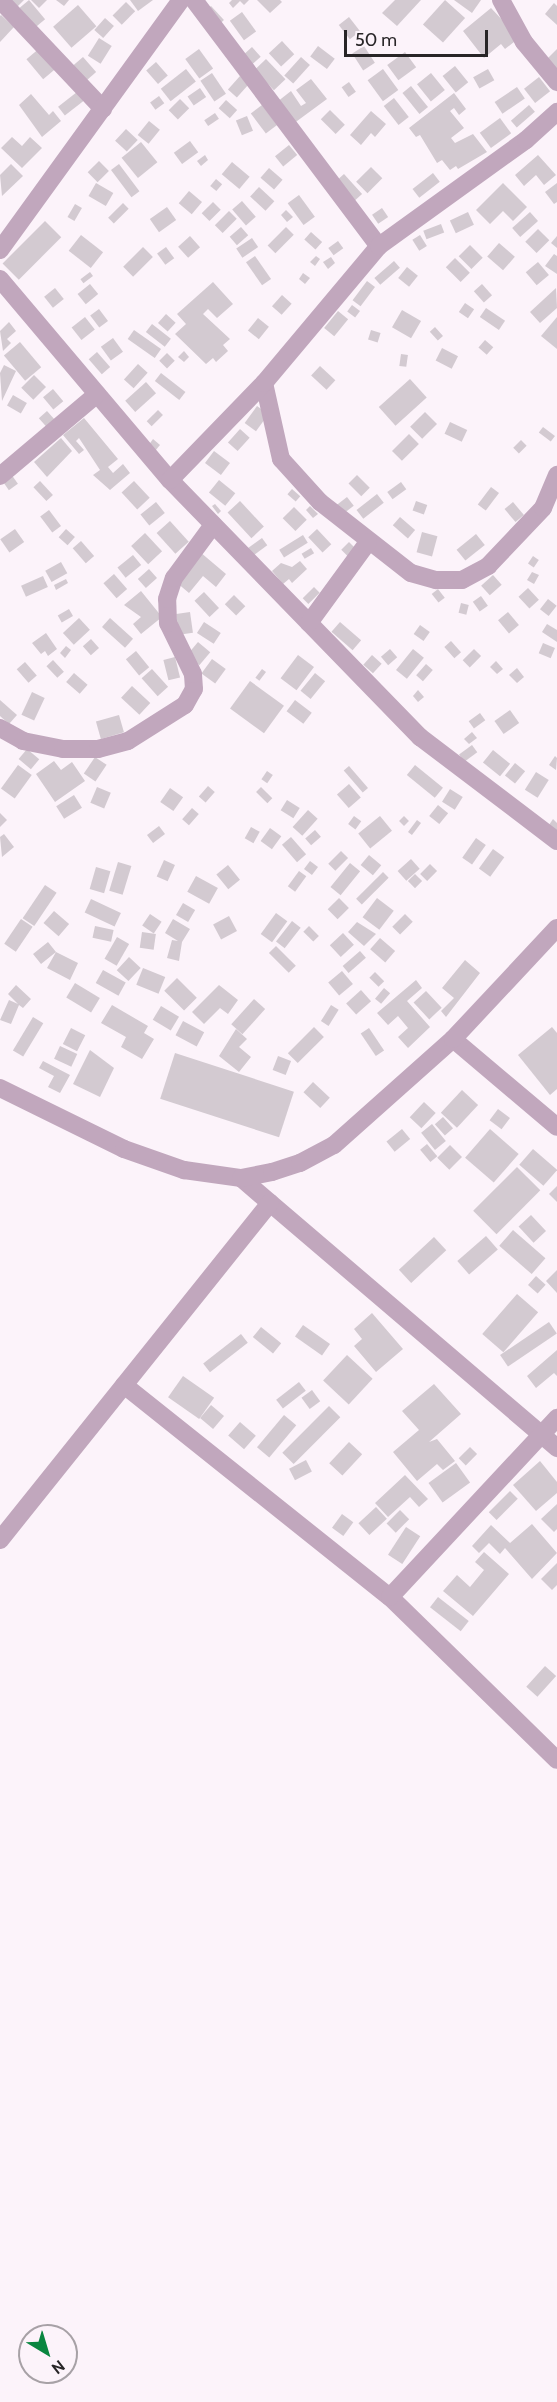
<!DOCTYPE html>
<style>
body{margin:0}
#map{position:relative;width:557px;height:2402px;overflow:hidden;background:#fcf3fa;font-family:Cabin,sans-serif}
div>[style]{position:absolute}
.building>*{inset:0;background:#d3cad1;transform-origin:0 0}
.minor>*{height:18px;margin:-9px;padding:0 9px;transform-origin:9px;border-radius:9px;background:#c1a7bd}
.tertiary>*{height:18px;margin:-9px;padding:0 9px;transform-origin:9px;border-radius:9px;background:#c1a7bd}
span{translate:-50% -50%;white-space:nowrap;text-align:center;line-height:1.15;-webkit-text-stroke:4.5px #fcf3fa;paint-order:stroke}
.north{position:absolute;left:18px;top:2324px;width:60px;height:60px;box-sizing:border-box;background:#fcf3fa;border:2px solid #a7a1a6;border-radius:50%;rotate:142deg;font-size:16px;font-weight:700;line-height:24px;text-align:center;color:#282527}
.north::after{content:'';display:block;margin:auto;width:21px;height:27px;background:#098640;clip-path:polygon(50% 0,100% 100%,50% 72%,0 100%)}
.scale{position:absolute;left:344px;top:30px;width:144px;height:27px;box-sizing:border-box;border:3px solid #282527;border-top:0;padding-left:8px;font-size:18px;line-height:21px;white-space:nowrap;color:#282527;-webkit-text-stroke:4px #fcf3fa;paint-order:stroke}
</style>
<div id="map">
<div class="building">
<i style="clip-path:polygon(7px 0,24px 0,16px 8px)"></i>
<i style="left:29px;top:0;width:25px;height:16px;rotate:50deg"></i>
<i style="clip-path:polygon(31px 0,47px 0,39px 8px)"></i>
<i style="clip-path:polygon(56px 0,69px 0,64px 6px)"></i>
<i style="clip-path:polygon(130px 0,153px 0,138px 11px)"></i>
<i style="clip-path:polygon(232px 0,249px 0,244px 5px,240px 1px,233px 8px,229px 3px)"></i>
<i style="clip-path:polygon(257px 0,280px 0,282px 2px,270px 13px)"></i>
<i style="clip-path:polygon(395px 0,421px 0,397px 26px,382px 13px)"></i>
<i style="left:445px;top:0;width:27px;height:33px;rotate:42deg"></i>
<i style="clip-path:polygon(454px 0,481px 0,472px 13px)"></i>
<i style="left:126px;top:2px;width:13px;height:19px;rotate:45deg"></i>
<i style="clip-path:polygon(554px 3px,557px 6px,557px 25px,545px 14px)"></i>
<i style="left:78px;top:5px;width:28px;height:33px;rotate:49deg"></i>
<i style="left:211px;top:6px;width:19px;height:11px;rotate:47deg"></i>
<i style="clip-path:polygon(491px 8px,519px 38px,505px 49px,501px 44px,484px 58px,463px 31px)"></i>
<i style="left:242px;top:12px;width:24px;height:15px;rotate:54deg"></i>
<i style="clip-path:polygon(1px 15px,14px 27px,0 42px,0 16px)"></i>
<i style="left:349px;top:17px;width:18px;height:13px;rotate:52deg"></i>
<i style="left:105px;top:18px;width:12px;height:16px;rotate:42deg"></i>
<i style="left:99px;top:38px;width:15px;height:21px;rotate:32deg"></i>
<i style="left:282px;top:41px;width:18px;height:18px;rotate:47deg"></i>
<i style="left:318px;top:46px;width:21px;height:13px;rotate:37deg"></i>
<i style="left:364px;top:46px;width:20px;height:14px;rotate:57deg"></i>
<i style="left:41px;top:47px;width:26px;height:19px;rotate:50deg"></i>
<i style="left:252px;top:47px;width:13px;height:13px;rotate:48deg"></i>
<i style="left:199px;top:49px;width:24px;height:17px;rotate:54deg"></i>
<i style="clip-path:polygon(557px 49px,557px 77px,547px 59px)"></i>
<i style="left:405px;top:52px;width:19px;height:22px;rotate:54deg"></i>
<i style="left:83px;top:57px;width:20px;height:15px;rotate:49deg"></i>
<i style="left:301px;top:57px;width:12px;height:25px;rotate:42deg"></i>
<i style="left:266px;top:59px;width:28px;height:16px;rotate:46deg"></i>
<i style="left:156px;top:62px;width:18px;height:13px;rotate:49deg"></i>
<i style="left:455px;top:66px;width:21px;height:16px;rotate:51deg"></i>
<i style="left:186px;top:69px;width:16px;height:32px;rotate:52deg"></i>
<i style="left:383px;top:69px;width:26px;height:19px;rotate:54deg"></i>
<i style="left:488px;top:69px;width:13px;height:17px;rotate:61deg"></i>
<i style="left:212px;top:73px;width:25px;height:14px;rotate:56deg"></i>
<i style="left:431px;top:73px;width:22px;height:18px;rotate:51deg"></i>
<i style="left:240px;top:76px;width:12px;height:18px;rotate:42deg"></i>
<i style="left:539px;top:77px;width:18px;height:19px;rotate:52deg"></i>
<i style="clip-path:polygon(311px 79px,327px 99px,293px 124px,277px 102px,291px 91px,301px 106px,306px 103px,296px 90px)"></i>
<i style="left:349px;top:82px;width:12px;height:9px;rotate:55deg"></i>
<i style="left:411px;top:86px;width:27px;height:11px;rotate:51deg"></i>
<i style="left:517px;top:87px;width:14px;height:27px;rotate:56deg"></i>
<i style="left:200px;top:88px;width:11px;height:15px;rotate:56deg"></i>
<i style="left:77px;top:92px;width:11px;height:24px;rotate:52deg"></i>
<i style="clip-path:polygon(454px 93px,466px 109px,459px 115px,454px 108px,450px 111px,464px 128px,451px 138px,455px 143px,473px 134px,487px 152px,458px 169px,456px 166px,450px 170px,442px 160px,437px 163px,420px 135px,416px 137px,409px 128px)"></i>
<i style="clip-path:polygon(31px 94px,49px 115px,53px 111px,61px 121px,42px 137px,19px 105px)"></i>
<i style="left:159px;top:96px;width:9px;height:11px;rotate:54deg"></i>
<i style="left:394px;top:98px;width:24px;height:13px;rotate:52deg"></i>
<i style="left:180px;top:99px;width:13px;height:16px;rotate:45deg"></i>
<i style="left:226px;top:100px;width:15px;height:11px;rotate:42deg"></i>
<i style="left:262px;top:105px;width:25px;height:14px;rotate:53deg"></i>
<i style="left:529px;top:105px;width:9px;height:24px;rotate:49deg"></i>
<i style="left:330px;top:110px;width:21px;height:13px;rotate:45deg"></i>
<i style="clip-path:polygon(371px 111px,386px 124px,375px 137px,371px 133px,361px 145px,350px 135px)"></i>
<i style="left:215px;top:113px;width:7px;height:13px;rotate:56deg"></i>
<i style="left:247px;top:116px;width:16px;height:12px;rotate:68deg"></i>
<i style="left:500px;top:118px;width:19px;height:25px;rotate:54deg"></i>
<i style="left:149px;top:121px;width:14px;height:18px;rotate:39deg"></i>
<i style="left:126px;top:129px;width:16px;height:16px;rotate:43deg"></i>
<i style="clip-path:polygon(12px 137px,22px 146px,30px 137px,42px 148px,22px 168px,1px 148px)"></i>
<i style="left:190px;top:141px;width:14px;height:20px;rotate:54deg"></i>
<i style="left:141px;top:142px;width:26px;height:25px;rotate:51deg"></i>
<i style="left:289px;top:145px;width:13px;height:18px;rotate:51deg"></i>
<i style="clip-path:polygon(205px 155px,208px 160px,201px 166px,197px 161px)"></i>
<i style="clip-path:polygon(538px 155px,556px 175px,544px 185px,536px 175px,524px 186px,515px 175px)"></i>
<i style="left:99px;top:161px;width:14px;height:16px;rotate:45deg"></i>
<i style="left:232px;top:162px;width:23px;height:16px;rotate:40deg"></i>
<i style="clip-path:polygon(11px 164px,23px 176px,2px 196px,0 175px)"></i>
<i style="left:119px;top:164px;width:34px;height:10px;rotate:53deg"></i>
<i style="left:371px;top:167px;width:16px;height:21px;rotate:45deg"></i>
<i style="left:269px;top:168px;width:18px;height:13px;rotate:41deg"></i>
<i style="left:433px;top:173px;width:11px;height:26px;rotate:52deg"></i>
<i style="left:344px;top:174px;width:27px;height:12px;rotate:48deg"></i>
<i style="left:216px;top:179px;width:8px;height:9px;rotate:40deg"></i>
<i style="left:96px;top:183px;width:20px;height:15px;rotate:30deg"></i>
<i style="clip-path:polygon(503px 183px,527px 207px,513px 221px,503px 211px,490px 224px,476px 210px)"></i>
<i style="clip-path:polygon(557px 183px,557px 202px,554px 204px,545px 192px)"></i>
<i style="left:259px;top:187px;width:21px;height:13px;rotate:43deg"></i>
<i style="left:189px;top:191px;width:17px;height:16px;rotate:40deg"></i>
<i style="left:299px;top:195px;width:27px;height:14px;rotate:54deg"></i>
<i style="left:242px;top:201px;width:21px;height:13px;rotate:49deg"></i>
<i style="left:213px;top:202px;width:11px;height:16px;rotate:45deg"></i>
<i style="left:123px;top:203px;width:8px;height:21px;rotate:45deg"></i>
<i style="left:75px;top:204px;width:8px;height:15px;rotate:30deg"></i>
<i style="left:167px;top:207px;width:16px;height:21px;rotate:55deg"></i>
<i style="left:382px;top:208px;width:11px;height:12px;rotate:56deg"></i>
<i style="clip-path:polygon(286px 210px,293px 217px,287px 222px,281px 215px)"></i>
<i style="left:229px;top:211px;width:11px;height:20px;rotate:45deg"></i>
<i style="left:468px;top:212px;width:14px;height:20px;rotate:65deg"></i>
<i style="left:530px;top:212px;width:12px;height:24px;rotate:48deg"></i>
<i style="left:45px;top:221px;width:23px;height:60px;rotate:45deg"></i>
<i style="left:441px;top:224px;width:9px;height:19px;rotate:69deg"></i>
<i style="left:241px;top:227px;width:11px;height:15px;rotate:49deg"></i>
<i style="left:286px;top:227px;width:11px;height:26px;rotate:45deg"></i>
<i style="left:538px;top:229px;width:16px;height:18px;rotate:45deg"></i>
<i style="left:311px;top:232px;width:15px;height:10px;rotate:42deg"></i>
<i style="left:81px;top:235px;width:28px;height:20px;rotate:38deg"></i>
<i style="left:420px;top:235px;width:13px;height:9px;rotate:58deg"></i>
<i style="left:190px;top:236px;width:15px;height:16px;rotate:48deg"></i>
<i style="clip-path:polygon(557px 236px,557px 248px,551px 243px)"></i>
<i style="left:252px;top:238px;width:11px;height:19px;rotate:56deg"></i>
<i style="left:338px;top:241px;width:9px;height:12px;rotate:54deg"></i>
<i style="left:499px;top:243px;width:21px;height:18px;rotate:41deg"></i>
<i style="left:470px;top:245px;width:18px;height:16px;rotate:45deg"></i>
<i style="left:143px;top:247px;width:14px;height:28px;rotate:45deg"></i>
<i style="left:166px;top:247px;width:14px;height:11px;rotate:54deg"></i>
<i style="clip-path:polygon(554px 254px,557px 256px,557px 274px,545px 266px)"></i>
<i style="left:255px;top:256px;width:28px;height:11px;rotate:55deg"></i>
<i style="clip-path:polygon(316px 256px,320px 259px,315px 266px,310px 262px)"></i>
<i style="clip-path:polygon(331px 257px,335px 263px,328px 269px,323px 262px)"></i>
<i style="left:455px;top:258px;width:21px;height:13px;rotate:45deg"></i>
<i style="left:394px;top:261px;width:9px;height:26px;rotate:49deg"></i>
<i style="left:538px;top:262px;width:17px;height:16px;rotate:50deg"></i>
<i style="left:407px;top:267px;width:14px;height:14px;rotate:39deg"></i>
<i style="left:90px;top:272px;width:5px;height:12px;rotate:53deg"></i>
<i style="clip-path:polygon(303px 273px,310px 278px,305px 284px,299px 279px)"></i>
<i style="left:367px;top:281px;width:10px;height:24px;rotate:37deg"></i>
<i style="clip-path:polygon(213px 282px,233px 304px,217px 318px,208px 309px,203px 314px,230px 339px,223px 345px,228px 351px,216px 362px,213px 358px,206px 364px,175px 334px,186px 324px,177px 314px)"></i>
<i style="left:90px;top:284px;width:13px;height:16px;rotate:51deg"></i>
<i style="left:482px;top:284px;width:15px;height:11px;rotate:48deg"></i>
<i style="left:55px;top:288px;width:14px;height:14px;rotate:51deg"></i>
<i style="clip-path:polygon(556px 288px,557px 308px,540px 323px,530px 312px)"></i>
<i style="left:282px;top:295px;width:13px;height:15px;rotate:42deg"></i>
<i style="left:465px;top:303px;width:11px;height:11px;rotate:34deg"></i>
<i style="left:352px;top:305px;width:10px;height:8px;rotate:37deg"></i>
<i style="left:486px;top:308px;width:23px;height:11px;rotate:34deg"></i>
<i style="left:99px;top:309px;width:15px;height:11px;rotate:53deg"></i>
<i style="left:402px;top:310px;width:22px;height:20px;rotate:30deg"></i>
<i style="left:338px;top:311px;width:13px;height:22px;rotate:39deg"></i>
<i style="left:166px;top:314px;width:13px;height:12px;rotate:42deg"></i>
<i style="left:85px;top:317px;width:16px;height:17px;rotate:52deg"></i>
<i style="clip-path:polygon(557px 317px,557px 349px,541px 336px)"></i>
<i style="left:258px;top:318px;width:14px;height:16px;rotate:39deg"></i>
<i style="clip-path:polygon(9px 322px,16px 331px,7px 339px,11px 343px,3px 351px,0 331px)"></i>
<i style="left:152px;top:324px;width:24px;height:10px;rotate:38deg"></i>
<i style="left:435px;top:327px;width:12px;height:7px;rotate:48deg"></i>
<i style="left:134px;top:330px;width:33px;height:11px;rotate:35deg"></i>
<i style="left:371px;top:330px;width:10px;height:10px;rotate:17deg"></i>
<i style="left:113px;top:338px;width:17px;height:15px;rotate:54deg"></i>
<i style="left:485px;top:340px;width:11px;height:10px;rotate:41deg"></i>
<i style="left:20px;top:342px;width:33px;height:21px;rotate:50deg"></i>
<i style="left:442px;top:348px;width:18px;height:14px;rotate:27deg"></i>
<i style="clip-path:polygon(184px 351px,189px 357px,184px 362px,178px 357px)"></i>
<i style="left:97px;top:352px;width:20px;height:11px;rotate:49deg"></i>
<i style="left:167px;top:353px;width:11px;height:11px;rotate:45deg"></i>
<i style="left:401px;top:354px;width:7px;height:12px;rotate:8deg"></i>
<i style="left:138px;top:364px;width:13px;height:21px;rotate:42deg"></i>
<i style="clip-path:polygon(4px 365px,16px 371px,2px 401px,0 373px)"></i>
<i style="left:320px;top:366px;width:21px;height:13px;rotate:43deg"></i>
<i style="left:161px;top:373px;width:31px;height:10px;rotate:38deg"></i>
<i style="left:34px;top:375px;width:17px;height:18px;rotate:45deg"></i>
<i style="left:410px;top:379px;width:25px;height:42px;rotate:48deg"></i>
<i style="left:146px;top:382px;width:15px;height:28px;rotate:48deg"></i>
<i style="left:53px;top:389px;width:16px;height:13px;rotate:50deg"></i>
<i style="left:13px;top:395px;width:16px;height:12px;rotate:30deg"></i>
<i style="left:257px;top:406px;width:14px;height:21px;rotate:36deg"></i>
<i style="left:158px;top:410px;width:7px;height:16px;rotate:45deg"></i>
<i style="left:47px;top:411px;width:13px;height:11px;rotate:48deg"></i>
<i style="left:425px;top:412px;width:17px;height:21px;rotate:45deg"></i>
<i style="clip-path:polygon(84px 418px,118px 459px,108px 467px,113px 473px,123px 464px,130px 473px,110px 490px,93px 475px,100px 470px,79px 438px,76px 441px,84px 450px,79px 454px,63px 435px)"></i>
<i style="left:450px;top:422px;width:19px;height:13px;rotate:25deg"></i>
<i style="left:543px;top:427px;width:15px;height:7px;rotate:37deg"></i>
<i style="left:240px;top:429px;width:13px;height:18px;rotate:42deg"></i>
<i style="left:409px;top:434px;width:14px;height:24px;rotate:45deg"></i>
<i style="clip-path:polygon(61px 438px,72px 451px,47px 477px,34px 462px)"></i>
<i style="clip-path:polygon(153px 439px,160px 445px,155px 451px,148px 446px)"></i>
<i style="left:521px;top:440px;width:8px;height:11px;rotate:45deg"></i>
<i style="left:214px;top:451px;width:20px;height:15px;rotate:37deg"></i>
<i style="left:11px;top:474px;width:12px;height:11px;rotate:55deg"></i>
<i style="left:357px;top:475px;width:18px;height:12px;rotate:45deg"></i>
<i style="left:219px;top:480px;width:21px;height:16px;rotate:39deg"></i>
<i style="left:40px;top:481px;width:19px;height:9px;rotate:47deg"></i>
<i style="left:134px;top:481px;width:23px;height:17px;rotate:47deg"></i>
<i style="left:401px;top:482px;width:9px;height:17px;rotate:54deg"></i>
<i style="left:491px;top:487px;width:10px;height:22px;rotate:37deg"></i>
<i style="left:292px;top:489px;width:11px;height:7px;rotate:41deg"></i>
<i style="left:377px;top:494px;width:11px;height:26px;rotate:52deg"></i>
<i style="left:347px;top:497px;width:11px;height:16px;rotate:52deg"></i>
<i style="left:240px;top:501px;width:35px;height:17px;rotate:47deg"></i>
<i style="left:416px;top:501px;width:12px;height:10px;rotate:20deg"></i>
<i style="left:156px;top:502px;width:14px;height:20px;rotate:51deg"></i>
<i style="left:513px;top:502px;width:17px;height:11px;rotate:50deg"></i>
<i style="clip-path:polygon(215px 504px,221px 511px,218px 514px,212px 506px)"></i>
<i style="clip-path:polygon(310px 506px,318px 514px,313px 518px,306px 510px)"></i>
<i style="left:294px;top:507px;width:18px;height:16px;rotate:45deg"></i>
<i style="left:49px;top:510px;width:20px;height:11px;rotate:53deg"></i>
<i style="left:400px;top:517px;width:20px;height:11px;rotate:41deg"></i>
<i style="left:170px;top:521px;width:28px;height:18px;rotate:48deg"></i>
<i style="left:15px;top:529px;width:16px;height:18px;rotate:55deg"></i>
<i style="left:66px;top:529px;width:12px;height:11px;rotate:42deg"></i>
<i style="left:317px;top:529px;width:21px;height:12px;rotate:47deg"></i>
<i style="left:422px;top:532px;width:16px;height:21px;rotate:15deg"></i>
<i style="left:145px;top:533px;width:25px;height:19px;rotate:47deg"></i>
<i style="left:476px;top:534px;width:14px;height:25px;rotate:51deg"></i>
<i style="left:303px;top:535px;width:9px;height:28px;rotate:58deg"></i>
<i style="left:262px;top:538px;width:9px;height:18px;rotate:54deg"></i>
<i style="left:81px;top:541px;width:20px;height:11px;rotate:49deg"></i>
<i style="left:349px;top:542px;width:10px;height:11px;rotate:45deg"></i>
<i style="left:311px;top:548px;width:6px;height:11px;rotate:59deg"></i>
<i style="clip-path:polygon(200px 552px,226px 574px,216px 587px,203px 576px,189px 593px,176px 582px)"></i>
<i style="left:133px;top:555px;width:13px;height:20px;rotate:51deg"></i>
<i style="left:533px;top:556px;width:7px;height:9px;rotate:34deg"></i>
<i style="clip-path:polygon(300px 561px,307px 569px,292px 583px,289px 579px,283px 584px,272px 571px,281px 563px,292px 567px)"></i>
<i style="left:61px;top:562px;width:13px;height:18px;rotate:61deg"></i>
<i style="left:149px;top:569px;width:12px;height:15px;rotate:48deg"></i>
<i style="clip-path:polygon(532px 572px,539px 575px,534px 584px,527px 580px)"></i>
<i style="left:114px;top:574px;width:20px;height:14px;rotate:49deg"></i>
<i style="left:493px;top:575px;width:13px;height:16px;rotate:48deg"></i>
<i style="left:43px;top:576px;width:12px;height:24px;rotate:66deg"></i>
<i style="clip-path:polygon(66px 579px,68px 583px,56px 590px,54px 585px)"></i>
<i style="left:314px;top:587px;width:8px;height:16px;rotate:45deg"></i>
<i style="left:528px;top:588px;width:16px;height:13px;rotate:47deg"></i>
<i style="left:438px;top:589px;width:11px;height:8px;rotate:52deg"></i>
<i style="clip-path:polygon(141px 591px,162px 617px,141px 634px,133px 624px,141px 617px,124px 605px)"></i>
<i style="left:204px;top:592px;width:22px;height:13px;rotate:47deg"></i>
<i style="left:234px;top:595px;width:16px;height:13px;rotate:45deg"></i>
<i style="left:481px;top:596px;width:12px;height:10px;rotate:55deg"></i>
<i style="left:548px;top:599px;width:11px;height:13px;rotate:38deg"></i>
<i style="left:461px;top:603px;width:8px;height:10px;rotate:14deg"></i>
<i style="left:69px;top:609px;width:8px;height:13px;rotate:60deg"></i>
<i style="left:190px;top:612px;width:21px;height:14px;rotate:82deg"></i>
<i style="left:508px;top:612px;width:17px;height:13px;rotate:50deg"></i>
<i style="left:79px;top:618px;width:16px;height:22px;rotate:47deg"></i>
<i style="left:110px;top:618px;width:31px;height:12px;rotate:42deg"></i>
<i style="left:204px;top:622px;width:20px;height:13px;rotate:33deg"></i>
<i style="left:340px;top:622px;width:28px;height:13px;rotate:41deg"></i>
<i style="clip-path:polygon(547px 624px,557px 630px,557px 642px,542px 632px)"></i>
<i style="left:420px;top:625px;width:12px;height:11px;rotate:35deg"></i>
<i style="clip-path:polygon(46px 633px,57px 649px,48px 656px,45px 651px,41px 654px,32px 643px)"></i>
<i style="left:91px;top:639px;width:12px;height:11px;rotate:48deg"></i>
<i style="left:451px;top:641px;width:15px;height:9px;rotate:48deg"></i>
<i style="left:198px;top:642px;width:16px;height:17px;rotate:40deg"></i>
<i style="left:543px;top:643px;width:13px;height:11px;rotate:23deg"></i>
<i style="clip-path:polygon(66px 646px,71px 650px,65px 658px,60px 653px)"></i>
<i style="left:390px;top:649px;width:11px;height:12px;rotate:49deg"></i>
<i style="left:413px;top:649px;width:14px;height:27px;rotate:39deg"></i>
<i style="left:474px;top:649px;width:10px;height:16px;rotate:45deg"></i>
<i style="left:136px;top:651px;width:21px;height:13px;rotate:51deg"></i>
<i style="left:298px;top:655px;width:20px;height:29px;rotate:37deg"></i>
<i style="left:372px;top:655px;width:13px;height:13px;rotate:42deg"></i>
<i style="left:175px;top:657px;width:21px;height:12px;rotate:76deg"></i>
<i style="left:212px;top:659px;width:17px;height:18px;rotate:36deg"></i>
<i style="left:53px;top:660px;width:16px;height:9px;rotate:47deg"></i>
<i style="clip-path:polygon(496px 661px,503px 669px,497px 674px,490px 667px)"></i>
<i style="left:25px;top:662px;width:18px;height:11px;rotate:49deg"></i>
<i style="left:426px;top:664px;width:9px;height:15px;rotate:41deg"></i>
<i style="clip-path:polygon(517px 668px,524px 677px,517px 683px,509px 675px)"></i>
<i style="left:152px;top:669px;width:24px;height:14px;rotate:48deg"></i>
<i style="left:262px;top:669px;width:5px;height:11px;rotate:37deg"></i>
<i style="left:74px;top:673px;width:18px;height:12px;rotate:41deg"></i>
<i style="left:315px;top:673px;width:13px;height:23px;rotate:39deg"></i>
<i style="left:250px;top:681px;width:42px;height:34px;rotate:36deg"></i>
<i style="left:132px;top:686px;width:25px;height:16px;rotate:43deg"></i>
<i style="clip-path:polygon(418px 690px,424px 697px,418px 702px,413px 696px)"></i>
<i style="left:32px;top:692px;width:14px;height:25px;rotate:25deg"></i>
<i style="clip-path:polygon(0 700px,17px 715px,9px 724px,0 716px)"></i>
<i style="left:295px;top:700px;width:21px;height:14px;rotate:37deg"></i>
<i style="left:510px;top:710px;width:16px;height:19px;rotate:55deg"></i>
<i style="left:480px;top:713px;width:9px;height:14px;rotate:54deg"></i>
<i style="left:119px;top:715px;width:18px;height:24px;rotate:74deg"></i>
<i style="clip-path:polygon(472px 732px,477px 738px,469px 744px,464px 739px)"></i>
<i style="left:472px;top:745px;width:9px;height:16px;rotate:54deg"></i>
<i style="left:27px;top:749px;width:16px;height:13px;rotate:40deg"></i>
<i style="left:493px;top:750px;width:22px;height:16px;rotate:39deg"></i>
<i style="clip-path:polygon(555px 756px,557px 758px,556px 770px,549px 765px)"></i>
<i style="left:95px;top:757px;width:14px;height:20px;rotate:34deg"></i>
<i style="clip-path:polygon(54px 761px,61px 770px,72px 762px,85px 781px,55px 802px,36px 774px)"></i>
<i style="left:515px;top:763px;width:13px;height:16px;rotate:39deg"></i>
<i style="left:18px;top:765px;width:17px;height:29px;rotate:36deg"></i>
<i style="left:415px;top:765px;width:36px;height:13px;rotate:39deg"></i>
<i style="left:349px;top:766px;width:29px;height:7px;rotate:49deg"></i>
<i style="left:267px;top:771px;width:7px;height:10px;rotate:34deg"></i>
<i style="left:536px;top:772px;width:15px;height:21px;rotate:32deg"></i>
<i style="left:349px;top:784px;width:18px;height:16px;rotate:49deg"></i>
<i style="left:208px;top:786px;width:9px;height:14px;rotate:41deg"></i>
<i style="left:97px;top:787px;width:15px;height:17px;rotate:23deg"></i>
<i style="left:261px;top:787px;width:16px;height:7px;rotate:45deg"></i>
<i style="left:170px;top:788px;width:16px;height:17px;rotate:35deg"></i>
<i style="left:450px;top:789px;width:15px;height:15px;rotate:32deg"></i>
<i style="left:74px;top:795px;width:15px;height:21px;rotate:58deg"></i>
<i style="left:287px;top:800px;width:15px;height:12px;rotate:32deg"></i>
<i style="left:438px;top:805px;width:13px;height:14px;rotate:39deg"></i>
<i style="left:192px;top:808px;width:9px;height:15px;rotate:41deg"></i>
<i style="left:308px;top:810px;width:13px;height:23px;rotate:42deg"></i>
<i style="clip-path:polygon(0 813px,7px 820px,0 827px)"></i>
<i style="left:354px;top:816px;width:9px;height:10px;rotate:36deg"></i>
<i style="left:380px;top:816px;width:19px;height:28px;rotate:51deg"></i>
<i style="left:404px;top:816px;width:7px;height:7px;rotate:45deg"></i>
<i style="clip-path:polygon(553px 819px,557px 823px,557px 832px,549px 825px)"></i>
<i style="left:417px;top:820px;width:5px;height:15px;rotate:37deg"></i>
<i style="left:159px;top:826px;width:10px;height:15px;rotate:53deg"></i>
<i style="left:251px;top:827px;width:10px;height:13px;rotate:29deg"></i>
<i style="left:270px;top:828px;width:14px;height:16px;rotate:36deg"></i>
<i style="left:315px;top:830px;width:9px;height:13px;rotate:49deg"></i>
<i style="clip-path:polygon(4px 834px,14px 847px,2px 857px,0 837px)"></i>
<i style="left:291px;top:837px;width:23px;height:12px;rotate:49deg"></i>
<i style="left:476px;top:838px;width:12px;height:24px;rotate:35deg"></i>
<i style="left:493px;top:849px;width:14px;height:24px;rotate:36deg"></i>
<i style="left:341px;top:851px;width:10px;height:18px;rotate:45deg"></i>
<i style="left:369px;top:855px;width:16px;height:13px;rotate:40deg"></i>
<i style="left:411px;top:859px;width:13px;height:18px;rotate:48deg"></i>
<i style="left:164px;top:860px;width:12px;height:18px;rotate:24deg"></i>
<i style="left:310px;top:861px;width:10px;height:10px;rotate:37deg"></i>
<i style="left:118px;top:862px;width:14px;height:30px;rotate:17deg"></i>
<i style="left:350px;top:863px;width:13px;height:31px;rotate:39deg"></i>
<i style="left:430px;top:864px;width:10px;height:14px;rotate:45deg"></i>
<i style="left:228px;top:865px;width:19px;height:15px;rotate:51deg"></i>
<i style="left:96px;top:867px;width:15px;height:23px;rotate:16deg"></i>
<i style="left:299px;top:871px;width:9px;height:19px;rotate:36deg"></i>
<i style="left:383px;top:872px;width:8px;height:38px;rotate:45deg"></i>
<i style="left:415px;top:874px;width:10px;height:10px;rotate:45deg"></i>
<i style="left:196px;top:876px;width:25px;height:18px;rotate:29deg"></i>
<i style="left:45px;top:885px;width:14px;height:40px;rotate:34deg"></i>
<i style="left:339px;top:898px;width:14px;height:16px;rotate:45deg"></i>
<i style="left:377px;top:898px;width:21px;height:24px;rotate:37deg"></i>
<i style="left:91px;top:899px;width:33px;height:15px;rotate:25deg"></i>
<i style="left:183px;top:903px;width:14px;height:14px;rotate:30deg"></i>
<i style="left:54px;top:911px;width:20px;height:16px;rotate:41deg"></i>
<i style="left:276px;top:913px;width:14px;height:26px;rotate:36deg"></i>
<i style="left:150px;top:914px;width:14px;height:14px;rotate:34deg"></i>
<i style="left:405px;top:914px;width:11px;height:18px;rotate:45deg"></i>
<i style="left:229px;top:916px;width:17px;height:18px;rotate:62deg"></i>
<i style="left:21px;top:919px;width:14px;height:30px;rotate:34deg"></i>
<i style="clip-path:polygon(173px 919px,190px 929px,182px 942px,179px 961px,167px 958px,172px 940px,178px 941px,165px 933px)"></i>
<i style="left:292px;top:921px;width:11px;height:26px;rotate:38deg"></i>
<i style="clip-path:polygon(357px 922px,376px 934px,364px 946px,348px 932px)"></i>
<i style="left:95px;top:926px;width:19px;height:12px;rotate:12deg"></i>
<i style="left:309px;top:926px;width:14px;height:8px;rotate:45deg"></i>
<i style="left:142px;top:932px;width:14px;height:16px;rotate:8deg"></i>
<i style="left:343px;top:933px;width:16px;height:18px;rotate:47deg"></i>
<i style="left:117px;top:937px;width:14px;height:25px;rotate:30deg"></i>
<i style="left:380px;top:938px;width:20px;height:15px;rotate:41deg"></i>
<i style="clip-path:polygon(48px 942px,56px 952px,78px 963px,70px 980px,47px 968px,56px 952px,41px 964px,33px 954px)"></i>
<i style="left:276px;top:946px;width:28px;height:10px;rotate:45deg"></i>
<i style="left:360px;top:951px;width:9px;height:23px;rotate:49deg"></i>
<i style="left:129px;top:957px;width:16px;height:18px;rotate:43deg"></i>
<i style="clip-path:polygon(465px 960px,480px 973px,446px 1017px,441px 1011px,454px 998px,442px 988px)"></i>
<i style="left:143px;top:968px;width:24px;height:18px;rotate:22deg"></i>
<i style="left:103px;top:970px;width:26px;height:15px;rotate:29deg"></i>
<i style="left:342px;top:971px;width:17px;height:18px;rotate:50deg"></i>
<i style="left:375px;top:972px;width:13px;height:8px;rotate:45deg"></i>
<i style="left:177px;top:978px;width:28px;height:18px;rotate:45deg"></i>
<i style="clip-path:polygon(416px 980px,422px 988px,407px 1001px,430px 1027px,408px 1048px,398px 1037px,408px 1028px,398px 1016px,388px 1025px,377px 1013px)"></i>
<i style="left:75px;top:983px;width:29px;height:17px;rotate:31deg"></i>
<i style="clip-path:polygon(16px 985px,31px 999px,23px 1008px,19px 1005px,11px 1024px,0 1020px,9px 1000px,18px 1004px,8px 994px)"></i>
<i style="clip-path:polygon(219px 985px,238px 1000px,228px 1014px,220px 1008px,204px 1024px,192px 1012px)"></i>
<i style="left:384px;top:988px;width:8px;height:14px;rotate:40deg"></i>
<i style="left:361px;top:990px;width:15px;height:20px;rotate:48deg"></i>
<i style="left:426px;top:991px;width:23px;height:17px;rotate:47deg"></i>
<i style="left:254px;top:999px;width:15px;height:34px;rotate:42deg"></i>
<i style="clip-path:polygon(112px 1005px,148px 1026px,144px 1033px,154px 1039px,142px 1059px,121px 1047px,126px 1037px,101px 1023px)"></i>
<i style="left:331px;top:1005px;width:9px;height:19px;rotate:32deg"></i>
<i style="left:161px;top:1006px;width:21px;height:16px;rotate:31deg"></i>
<i style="left:33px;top:1017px;width:12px;height:39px;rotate:31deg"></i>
<i style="left:183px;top:1021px;width:24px;height:16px;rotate:28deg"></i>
<i style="left:314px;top:1027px;width:14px;height:37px;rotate:45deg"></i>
<i style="clip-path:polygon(552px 1027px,557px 1033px,557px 1089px,550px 1095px,518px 1055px)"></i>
<i style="left:71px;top:1028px;width:16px;height:18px;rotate:27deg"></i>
<i style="left:369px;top:1028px;width:27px;height:10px;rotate:56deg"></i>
<i style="clip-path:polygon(236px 1029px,247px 1039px,239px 1047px,251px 1057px,239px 1072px,219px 1056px)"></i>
<i style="left:60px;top:1046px;width:19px;height:14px;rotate:25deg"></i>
<i style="clip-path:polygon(90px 1050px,114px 1068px,100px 1097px,73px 1084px)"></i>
<i style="left:175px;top:1053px;width:125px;height:48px;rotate:18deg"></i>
<i style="left:278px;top:1056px;width:14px;height:15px;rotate:21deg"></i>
<i style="clip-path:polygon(43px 1061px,70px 1075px,60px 1093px,48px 1087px,54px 1076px,39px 1068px)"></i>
<i style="left:313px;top:1082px;width:23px;height:14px;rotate:43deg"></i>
<i style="left:462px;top:1090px;width:22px;height:31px;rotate:43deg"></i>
<i style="left:424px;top:1102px;width:16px;height:21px;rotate:43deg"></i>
<i style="left:498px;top:1109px;width:15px;height:14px;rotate:37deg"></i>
<i style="left:443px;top:1117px;width:15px;height:11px;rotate:48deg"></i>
<i style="left:432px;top:1124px;width:22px;height:14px;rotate:51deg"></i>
<i style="left:402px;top:1129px;width:13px;height:20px;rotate:51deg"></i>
<i style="left:490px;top:1129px;width:38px;height:38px;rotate:41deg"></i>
<i style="left:427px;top:1144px;width:16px;height:9px;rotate:50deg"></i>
<i style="left:450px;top:1145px;width:17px;height:18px;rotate:45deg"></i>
<i style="left:533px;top:1149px;width:32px;height:21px;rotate:41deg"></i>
<i style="left:517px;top:1167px;width:33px;height:62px;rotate:45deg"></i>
<i style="clip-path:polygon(557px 1186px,557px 1202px,549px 1194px)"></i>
<i style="left:531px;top:1215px;width:22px;height:17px;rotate:47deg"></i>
<i style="left:513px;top:1230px;width:43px;height:21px;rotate:41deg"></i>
<i style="left:486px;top:1236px;width:18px;height:38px;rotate:49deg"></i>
<i style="left:434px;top:1237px;width:18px;height:48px;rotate:47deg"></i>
<i style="clip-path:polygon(557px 1270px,557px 1293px,546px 1281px)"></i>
<i style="left:536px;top:1276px;width:13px;height:12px;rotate:42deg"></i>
<i style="left:517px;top:1294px;width:28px;height:53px;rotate:41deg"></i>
<i style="clip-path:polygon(372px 1313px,403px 1349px,376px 1372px,354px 1346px,362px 1339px,354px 1329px)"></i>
<i style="left:549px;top:1322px;width:14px;height:59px;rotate:56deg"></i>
<i style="left:303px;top:1325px;width:33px;height:14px;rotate:35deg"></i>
<i style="left:261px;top:1327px;width:26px;height:13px;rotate:39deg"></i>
<i style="left:241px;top:1334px;width:11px;height:48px;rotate:52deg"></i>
<i style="clip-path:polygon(557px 1350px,557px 1376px,554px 1373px,536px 1388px,527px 1376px)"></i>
<i style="left:347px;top:1355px;width:35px;height:35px;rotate:43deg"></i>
<i style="left:183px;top:1376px;width:38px;height:26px;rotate:35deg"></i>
<i style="left:299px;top:1382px;width:11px;height:29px;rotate:52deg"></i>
<i style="clip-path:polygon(434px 1384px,461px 1414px,429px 1442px,437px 1439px,455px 1461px,443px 1470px,437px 1464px,417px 1481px,393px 1452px,419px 1430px,402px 1411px)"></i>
<i style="left:312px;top:1390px;width:14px;height:13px;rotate:54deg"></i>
<i style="left:211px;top:1405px;width:17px;height:17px;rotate:40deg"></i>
<i style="left:329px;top:1406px;width:16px;height:66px;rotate:45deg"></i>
<i style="left:284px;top:1415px;width:16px;height:42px;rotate:40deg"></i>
<i style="left:240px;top:1422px;width:21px;height:18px;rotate:41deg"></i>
<i style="left:349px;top:1442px;width:18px;height:29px;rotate:43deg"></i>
<i style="left:470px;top:1447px;width:10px;height:16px;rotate:45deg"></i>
<i style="left:306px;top:1460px;width:13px;height:19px;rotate:63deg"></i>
<i style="clip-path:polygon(540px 1461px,557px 1482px,557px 1493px,536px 1511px,513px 1485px)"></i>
<i style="left:456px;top:1463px;width:24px;height:34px;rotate:54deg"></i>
<i style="clip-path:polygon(405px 1475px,428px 1499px,419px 1507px,410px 1497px,388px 1517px,375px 1503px)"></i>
<i style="left:510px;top:1491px;width:11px;height:30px;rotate:45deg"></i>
<i style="clip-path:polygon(557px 1504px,557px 1529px,554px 1532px,541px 1519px)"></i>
<i style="left:376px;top:1507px;width:16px;height:24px;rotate:47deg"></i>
<i style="left:400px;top:1510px;width:13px;height:19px;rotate:45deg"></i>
<i style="left:342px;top:1514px;width:14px;height:17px;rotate:36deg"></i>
<i style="clip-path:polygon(532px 1524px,557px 1553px,532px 1579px,505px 1548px,500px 1554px,489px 1543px,479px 1553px,472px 1546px,491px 1525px,510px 1543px)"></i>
<i style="left:406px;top:1527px;width:17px;height:33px;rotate:33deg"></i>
<i style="clip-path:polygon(484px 1552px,509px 1574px,473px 1616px,443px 1591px,457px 1575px,470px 1587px,484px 1570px,475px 1562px)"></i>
<i style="clip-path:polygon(557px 1563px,557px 1585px,552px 1590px,541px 1579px)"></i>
<i style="left:438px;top:1597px;width:39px;height:13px;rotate:38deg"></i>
<i style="left:545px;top:1666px;width:15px;height:28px;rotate:42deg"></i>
</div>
<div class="minor">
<i style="left:0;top:0;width:150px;rotate:46.6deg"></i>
<i style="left:194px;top:0;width:308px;rotate:53.1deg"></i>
<i style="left:501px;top:0;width:48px;rotate:61.3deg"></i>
<i style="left:524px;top:42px;width:52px;rotate:50.5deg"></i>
<i style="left:0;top:250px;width:309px;rotate:-54.1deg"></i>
<i style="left:0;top:279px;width:263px;rotate:49.8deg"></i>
<i style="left:170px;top:480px;width:359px;rotate:45.8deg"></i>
<i style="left:420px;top:737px;width:172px;rotate:37.2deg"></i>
<i style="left:264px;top:383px;width:78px;rotate:77.4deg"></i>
<i style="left:281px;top:459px;width:58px;rotate:47.8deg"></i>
<i style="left:320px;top:502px;width:115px;rotate:38deg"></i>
<i style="left:411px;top:573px;width:26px;rotate:16deg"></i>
<i style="left:436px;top:580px;width:26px"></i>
<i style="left:462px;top:580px;width:30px;rotate:-28deg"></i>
<i style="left:488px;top:566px;width:80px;rotate:-46.5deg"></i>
<i style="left:543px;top:508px;width:36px;rotate:-67deg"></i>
<i style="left:0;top:476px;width:127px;rotate:-40.2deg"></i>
<i style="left:170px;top:480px;width:135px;rotate:-45.9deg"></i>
<i style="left:264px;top:383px;width:179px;rotate:-50deg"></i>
<i style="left:379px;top:246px;width:181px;rotate:-35.8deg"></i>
<i style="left:526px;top:140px;width:42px;rotate:-42.1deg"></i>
<i style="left:309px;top:623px;width:100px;rotate:-53.9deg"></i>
<i style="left:0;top:728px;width:26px;rotate:29deg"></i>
<i style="left:23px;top:741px;width:41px;rotate:11.3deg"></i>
<i style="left:63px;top:749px;width:35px"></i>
<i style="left:98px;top:749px;width:31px;rotate:-15deg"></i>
<i style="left:128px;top:741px;width:67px;rotate:-32.3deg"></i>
<i style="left:185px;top:705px;width:18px;rotate:-61deg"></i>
<i style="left:194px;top:689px;width:15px;rotate:-94deg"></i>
<i style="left:193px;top:674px;width:57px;rotate:-116.1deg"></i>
<i style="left:168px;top:623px;width:24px;rotate:-92deg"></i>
<i style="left:167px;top:599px;width:22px;rotate:-72deg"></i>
<i style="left:174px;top:578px;width:66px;rotate:-53.7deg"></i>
<i style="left:453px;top:1039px;width:136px;rotate:40.2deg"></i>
<i style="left:241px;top:1178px;width:416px;rotate:40.5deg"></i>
<i style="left:124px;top:1385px;width:340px;rotate:38.6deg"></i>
<i style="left:390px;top:1597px;width:233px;rotate:44.3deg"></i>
<i style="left:0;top:1540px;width:432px;rotate:-51.3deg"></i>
<i style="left:390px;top:1597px;width:245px;rotate:-47deg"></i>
</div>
<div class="tertiary">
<i style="left:0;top:1088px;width:138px;rotate:26.2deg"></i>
<i style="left:124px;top:1149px;width:64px;rotate:19.3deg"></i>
<i style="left:184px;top:1170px;width:58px;rotate:8deg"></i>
<i style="left:241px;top:1178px;width:32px;rotate:-11deg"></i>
<i style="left:272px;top:1172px;width:29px;rotate:-18deg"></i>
<i style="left:300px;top:1163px;width:38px;rotate:-28deg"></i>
<i style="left:334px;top:1145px;width:159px;rotate:-41.7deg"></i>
<i style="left:453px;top:1039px;width:152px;rotate:-46.9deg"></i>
</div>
<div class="north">N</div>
<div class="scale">50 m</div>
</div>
